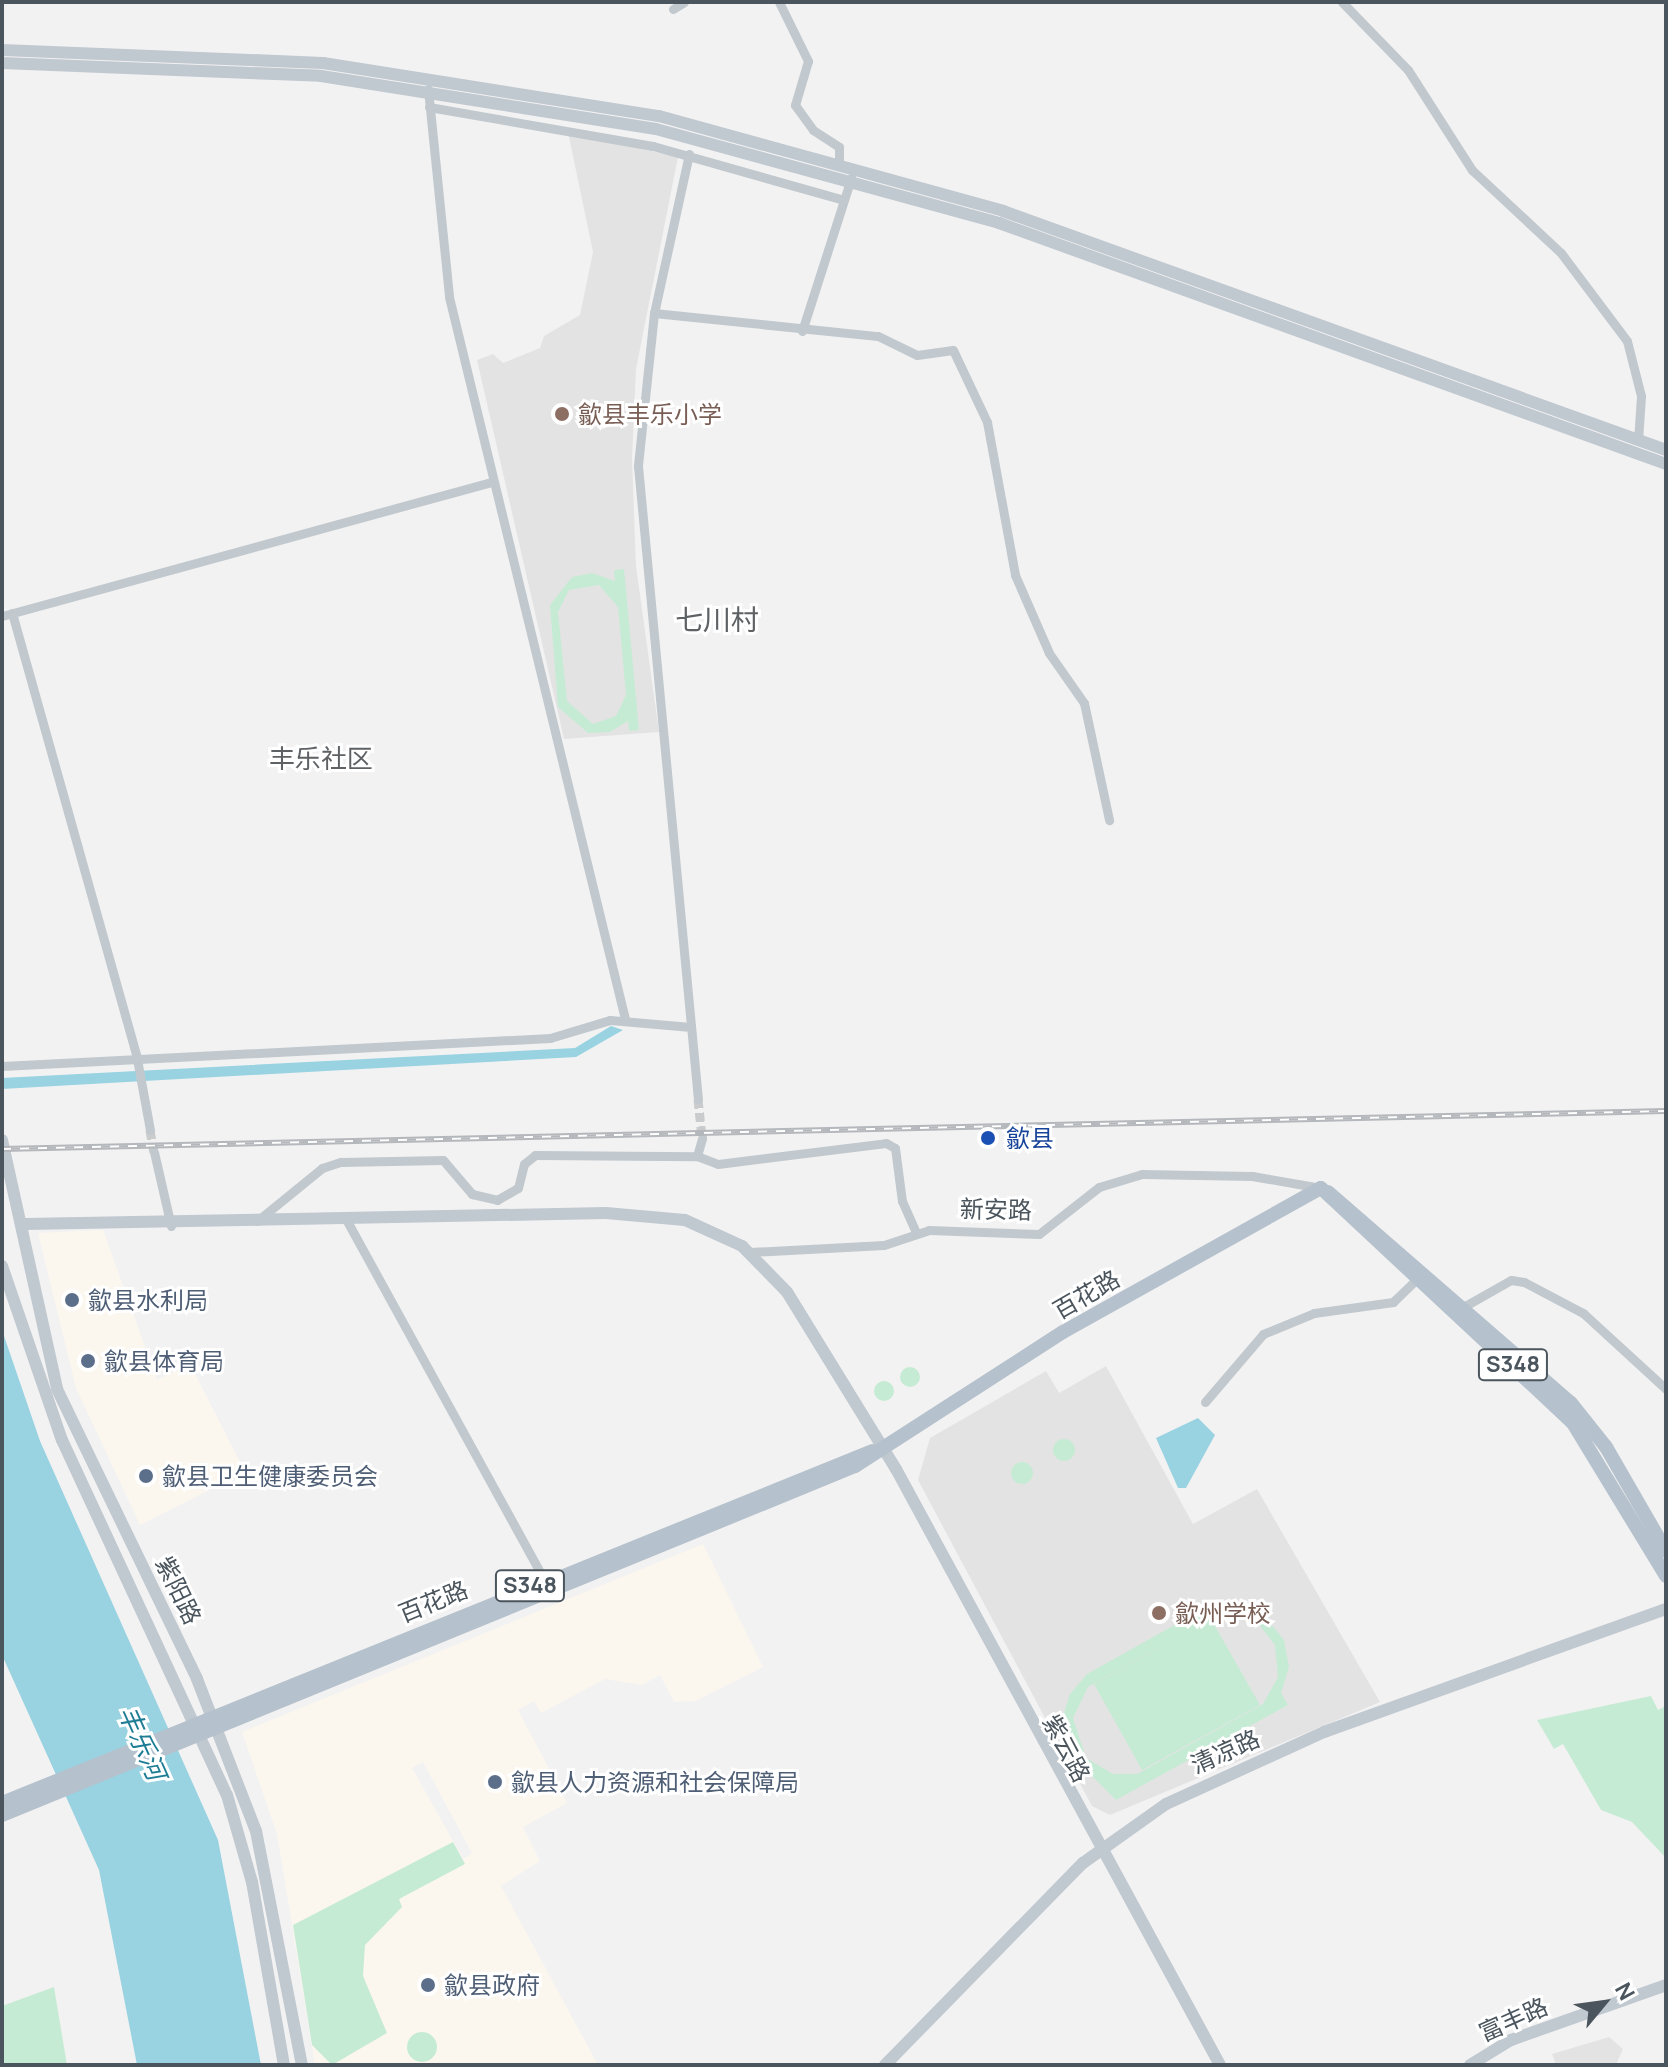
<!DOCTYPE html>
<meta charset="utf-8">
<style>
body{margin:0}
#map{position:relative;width:1668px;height:2067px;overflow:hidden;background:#f3f2f2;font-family:Manrope,"Noto Sans SC",sans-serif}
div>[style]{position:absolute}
.commercial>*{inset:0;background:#fbf7ee}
.education>*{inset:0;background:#e4e3e3}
.green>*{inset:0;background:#c6ebd4}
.round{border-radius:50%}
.water>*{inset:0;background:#99d3e2}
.street-tunnel>*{height:9px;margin-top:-4.5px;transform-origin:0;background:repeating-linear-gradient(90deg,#c9cbcd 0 9px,transparent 0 13.5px)}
.street>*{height:9px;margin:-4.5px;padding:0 4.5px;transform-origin:4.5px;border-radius:4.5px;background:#c1c9ce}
.secondary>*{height:12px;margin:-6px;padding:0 6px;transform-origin:6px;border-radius:6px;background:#c0c8d0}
.primary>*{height:14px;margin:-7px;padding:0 7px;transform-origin:7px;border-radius:7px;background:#b5c1cc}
.rail>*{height:6px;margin-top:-3px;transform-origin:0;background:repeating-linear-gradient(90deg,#fff 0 9px,#b4b7bb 0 18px);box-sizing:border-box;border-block:2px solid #b4b7bb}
.dots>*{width:22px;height:22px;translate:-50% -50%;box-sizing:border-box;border:4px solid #fff;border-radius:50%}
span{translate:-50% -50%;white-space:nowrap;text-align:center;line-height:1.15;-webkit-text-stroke:6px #fff;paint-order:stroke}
.shield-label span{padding:2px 6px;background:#fff;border:2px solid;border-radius:6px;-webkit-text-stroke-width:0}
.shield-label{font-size:22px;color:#4b555d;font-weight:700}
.education-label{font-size:24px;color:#785e54}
.left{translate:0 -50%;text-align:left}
.transit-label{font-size:24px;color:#164399}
.street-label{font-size:24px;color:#4b555d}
.service-label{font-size:24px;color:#4e5e75}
.neighbourhood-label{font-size:26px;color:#5f6265}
.water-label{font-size:26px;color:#1e7d95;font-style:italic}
.quarter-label{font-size:28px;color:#5f6265}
.frame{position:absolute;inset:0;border:4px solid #4b555d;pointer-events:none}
.north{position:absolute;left:1564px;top:1963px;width:80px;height:80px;-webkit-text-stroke:6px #fff;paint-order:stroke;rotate:61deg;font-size:22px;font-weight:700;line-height:32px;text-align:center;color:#4b555d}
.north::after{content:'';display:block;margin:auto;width:28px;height:36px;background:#4b555d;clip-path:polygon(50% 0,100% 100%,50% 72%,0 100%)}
</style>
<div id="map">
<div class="commercial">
<i style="clip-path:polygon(103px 1230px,157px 1380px,190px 1364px,245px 1472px,140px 1525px,76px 1388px,38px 1233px)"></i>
<i style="clip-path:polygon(evenodd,703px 1544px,763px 1667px,695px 1701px,674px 1702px,660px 1675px,642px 1685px,605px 1679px,541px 1713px,534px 1701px,518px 1710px,567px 1803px,523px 1827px,540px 1861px,501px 1886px,598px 2065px,315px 2065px,277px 1834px,242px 1732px,703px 1544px,423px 1762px,472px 1853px,463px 1859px,412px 1768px,423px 1762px)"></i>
</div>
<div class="education">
<i style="clip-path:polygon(568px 132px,678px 157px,636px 369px,632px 459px,636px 566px,659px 732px,564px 739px,477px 360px,493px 354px,503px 363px,540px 348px,544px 336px,580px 315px,593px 252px)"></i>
<i style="clip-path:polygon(1106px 1366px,1193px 1524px,1257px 1489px,1380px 1702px,1110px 1815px,1092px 1806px,918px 1480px,930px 1438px,1046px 1371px,1059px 1393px)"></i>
<i style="clip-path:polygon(1609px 2037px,1623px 2049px,1616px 2065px,1556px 2065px,1552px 2054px)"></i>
</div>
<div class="green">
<i style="clip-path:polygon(evenodd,624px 569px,639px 730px,629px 731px,628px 721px,610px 732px,588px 733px,558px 707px,550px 605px,572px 577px,592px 573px,615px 581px,614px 570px,624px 569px,599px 585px,618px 607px,626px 695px,616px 716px,593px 724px,567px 701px,558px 612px,569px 590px,599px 585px)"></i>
<i class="round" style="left:900px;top:1367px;width:20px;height:20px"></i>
<i class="round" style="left:874px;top:1381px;width:20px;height:20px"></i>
<i class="round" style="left:1053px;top:1439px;width:22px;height:22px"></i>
<i class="round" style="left:1011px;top:1462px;width:22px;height:22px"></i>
<i style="clip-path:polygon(evenodd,1238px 1604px,1262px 1613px,1284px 1640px,1289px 1667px,1281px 1693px,1288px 1705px,1116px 1800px,1069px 1753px,1062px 1719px,1070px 1694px,1087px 1674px,1205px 1608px,1238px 1604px,1230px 1615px,1260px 1626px,1275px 1645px,1278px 1677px,1263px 1704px,1137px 1774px,1113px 1774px,1086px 1758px,1073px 1718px,1088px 1687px,1210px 1619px,1094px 1684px,1142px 1770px,1260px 1705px,1211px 1619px,1230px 1615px)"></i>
<i style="clip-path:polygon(1651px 1696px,1658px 1710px,1666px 1706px,1666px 1858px,1632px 1822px,1601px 1810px,1563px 1744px,1554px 1749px,1537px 1720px)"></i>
<i style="clip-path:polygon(453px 1842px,465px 1864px,399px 1899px,402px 1907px,365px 1945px,363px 1976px,387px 2033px,332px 2065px,312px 2045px,293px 1925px)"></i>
<i style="clip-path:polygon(54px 1987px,67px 2065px,2px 2065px,2px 2006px)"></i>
<i class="round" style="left:407px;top:2032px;width:30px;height:30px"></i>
</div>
<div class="water">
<i style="clip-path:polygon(611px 1026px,623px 1030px,576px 1057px,2px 1089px,2px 1078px,575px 1048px)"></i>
<i style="clip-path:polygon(2px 1330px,40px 1441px,218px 1840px,261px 2065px,137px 2065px,99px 1870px,2px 1655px)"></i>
<i style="clip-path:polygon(1198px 1418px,1215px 1435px,1186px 1488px,1178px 1488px,1156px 1438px)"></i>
</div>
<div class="street-tunnel">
<i style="left:698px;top:1099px;width:39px;rotate:84deg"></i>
<i style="left:150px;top:1130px;width:22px;rotate:80deg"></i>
</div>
<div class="street">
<i style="left:779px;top:2px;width:66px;rotate:63.8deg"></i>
<i style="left:808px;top:61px;width:46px;rotate:106.5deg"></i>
<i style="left:795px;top:105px;width:31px;rotate:54deg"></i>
<i style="left:813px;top:130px;width:31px;rotate:33deg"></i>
<i style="left:839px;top:147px;width:14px;rotate:90deg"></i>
<i style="left:1342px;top:2px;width:95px;rotate:45.9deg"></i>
<i style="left:1408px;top:70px;width:119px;rotate:57.4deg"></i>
<i style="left:1472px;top:170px;width:122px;rotate:43deg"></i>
<i style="left:1561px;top:253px;width:110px;rotate:53.1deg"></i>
<i style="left:1627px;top:341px;width:57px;rotate:75.7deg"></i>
<i style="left:1641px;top:396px;width:45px;rotate:93.8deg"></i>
<i style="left:673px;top:9px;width:13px;rotate:-32deg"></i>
<i style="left:428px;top:89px;width:209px;rotate:84.2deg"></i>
<i style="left:449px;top:297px;width:743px;rotate:76.3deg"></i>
<i style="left:429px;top:107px;width:227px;rotate:9.9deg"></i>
<i style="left:653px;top:146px;width:198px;rotate:15.8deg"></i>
<i style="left:689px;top:154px;width:163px;rotate:102.4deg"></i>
<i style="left:654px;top:313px;width:154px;rotate:96deg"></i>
<i style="left:638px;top:466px;width:636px;rotate:84.59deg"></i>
<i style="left:654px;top:313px;width:225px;rotate:5.9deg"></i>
<i style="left:878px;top:336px;width:43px;rotate:26deg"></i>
<i style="left:917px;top:355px;width:36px;rotate:-8deg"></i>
<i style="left:953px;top:350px;width:80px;rotate:64.7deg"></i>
<i style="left:987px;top:422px;width:156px;rotate:79.6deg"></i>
<i style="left:1015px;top:575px;width:85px;rotate:66.4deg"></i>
<i style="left:1049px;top:653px;width:61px;rotate:55deg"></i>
<i style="left:1084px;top:703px;width:120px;rotate:77.9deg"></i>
<i style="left:802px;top:331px;width:161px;rotate:-72.2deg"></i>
<i style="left:12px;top:613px;width:463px;rotate:74.3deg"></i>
<i style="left:137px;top:1059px;width:72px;rotate:79.6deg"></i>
<i style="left:2px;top:616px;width:507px;rotate:-15.32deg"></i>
<i style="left:2px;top:1066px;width:549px;rotate:-2.92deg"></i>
<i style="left:550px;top:1038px;width:63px;rotate:-16.7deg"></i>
<i style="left:610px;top:1020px;width:81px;rotate:4.9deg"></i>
<i style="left:154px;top:1152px;width:76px;rotate:77.1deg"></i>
<i style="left:697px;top:1156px;width:19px;rotate:-74deg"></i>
<i style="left:257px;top:1221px;width:84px;rotate:-39.2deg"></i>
<i style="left:322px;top:1168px;width:20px;rotate:-18deg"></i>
<i style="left:341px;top:1162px;width:102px;rotate:-1.1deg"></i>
<i style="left:443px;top:1160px;width:45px;rotate:49.5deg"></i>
<i style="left:472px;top:1194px;width:26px;rotate:13deg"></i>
<i style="left:497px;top:1200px;width:24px;rotate:-30deg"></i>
<i style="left:518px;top:1188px;width:25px;rotate:-76deg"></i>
<i style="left:524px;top:1164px;width:14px;rotate:-39deg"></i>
<i style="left:535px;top:1155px;width:162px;rotate:0.4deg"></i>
<i style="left:697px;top:1156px;width:22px;rotate:21deg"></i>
<i style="left:718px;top:1164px;width:169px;rotate:-7.1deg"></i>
<i style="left:886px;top:1143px;width:10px;rotate:29deg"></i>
<i style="left:895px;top:1148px;width:53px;rotate:82.5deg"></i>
<i style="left:902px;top:1201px;width:35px;rotate:66deg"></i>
<i style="left:347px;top:1221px;width:409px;rotate:61.2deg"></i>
<i style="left:750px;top:1252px;width:134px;rotate:-3deg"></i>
<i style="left:884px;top:1245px;width:47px;rotate:-18.4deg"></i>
<i style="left:929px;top:1230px;width:110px;rotate:2.1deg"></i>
<i style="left:1039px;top:1234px;width:76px;rotate:-38.1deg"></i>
<i style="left:1099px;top:1187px;width:45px;rotate:-16.8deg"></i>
<i style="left:1142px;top:1174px;width:110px;rotate:1deg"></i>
<i style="left:1252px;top:1176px;width:70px;rotate:9.9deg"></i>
<i style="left:1465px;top:1306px;width:53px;rotate:-29.5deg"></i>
<i style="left:1511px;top:1280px;width:13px;rotate:9deg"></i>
<i style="left:1524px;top:1282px;width:67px;rotate:27.7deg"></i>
<i style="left:1583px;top:1313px;width:113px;rotate:42.5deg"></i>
<i style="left:1205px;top:1402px;width:89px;rotate:-49.5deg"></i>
<i style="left:1263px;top:1334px;width:55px;rotate:-22.4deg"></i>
<i style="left:1314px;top:1313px;width:80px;rotate:-7.9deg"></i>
<i style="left:1393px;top:1302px;width:33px;rotate:-44deg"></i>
</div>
<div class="secondary">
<i style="left:2px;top:50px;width:321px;rotate:2.3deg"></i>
<i style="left:323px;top:63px;width:340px;rotate:9deg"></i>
<i style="left:659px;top:116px;width:357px;rotate:15.4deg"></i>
<i style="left:1003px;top:211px;width:705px;rotate:19.82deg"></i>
<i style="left:2px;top:63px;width:319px;rotate:2.3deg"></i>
<i style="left:321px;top:76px;width:339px;rotate:9deg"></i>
<i style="left:656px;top:129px;width:356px;rotate:15.3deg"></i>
<i style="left:999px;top:223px;width:709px;rotate:19.87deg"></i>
<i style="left:2px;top:1140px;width:255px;rotate:77.5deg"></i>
<i style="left:57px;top:1389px;width:322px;rotate:64.2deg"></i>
<i style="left:197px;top:1679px;width:163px;rotate:68.8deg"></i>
<i style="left:256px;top:1831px;width:238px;rotate:78.9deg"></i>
<i style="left:25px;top:1224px;width:581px;rotate:-1.08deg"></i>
<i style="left:606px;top:1213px;width:79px;rotate:5.1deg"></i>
<i style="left:685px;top:1220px;width:63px;rotate:24.5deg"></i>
<i style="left:742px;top:1246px;width:64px;rotate:45.6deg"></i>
<i style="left:787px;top:1292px;width:208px;rotate:58.4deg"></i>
<i style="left:896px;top:1469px;width:678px;rotate:61.47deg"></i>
<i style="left:2px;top:1266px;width:184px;rotate:71deg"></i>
<i style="left:62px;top:1440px;width:391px;rotate:65.1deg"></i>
<i style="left:227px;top:1795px;width:91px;rotate:74deg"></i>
<i style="left:252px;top:1882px;width:186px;rotate:80.1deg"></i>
<i style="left:885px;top:2065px;width:283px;rotate:-45.6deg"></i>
<i style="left:1083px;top:1863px;width:102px;rotate:-35.4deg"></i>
<i style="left:1166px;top:1804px;width:174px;rotate:-24.5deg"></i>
<i style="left:1324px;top:1732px;width:363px;rotate:-19.8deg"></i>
<i style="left:1470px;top:2065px;width:48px;rotate:-31.4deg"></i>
<i style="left:1511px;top:2040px;width:164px;rotate:-19.5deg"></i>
</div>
<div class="primary">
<i style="left:1321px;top:1188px;width:345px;rotate:43deg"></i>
<i style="left:1573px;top:1423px;width:179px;rotate:58.7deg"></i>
<i style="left:1328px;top:1192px;width:322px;rotate:41deg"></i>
<i style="left:1571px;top:1403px;width:56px;rotate:51.5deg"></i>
<i style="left:1606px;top:1447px;width:120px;rotate:60deg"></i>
<i style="left:2px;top:1803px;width:939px;rotate:-22.01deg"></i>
<i style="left:2px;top:1815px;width:922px;rotate:-22.25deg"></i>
<i style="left:855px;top:1466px;width:247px;rotate:-32.8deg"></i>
<i style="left:1063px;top:1332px;width:295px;rotate:-29.2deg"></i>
</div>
<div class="rail">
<i style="left:2px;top:1149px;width:1664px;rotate:-1.31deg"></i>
</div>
<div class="dots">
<i style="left:562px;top:414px;background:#8d6e63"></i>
<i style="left:988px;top:1138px;background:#1a4fb4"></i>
<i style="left:72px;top:1300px;background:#5c6f8a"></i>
<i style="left:88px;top:1361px;background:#5c6f8a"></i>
<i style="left:146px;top:1476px;background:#5c6f8a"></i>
<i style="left:1159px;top:1613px;background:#8d6e63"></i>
<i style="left:495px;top:1782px;background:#5c6f8a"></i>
<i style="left:428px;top:1985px;background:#5c6f8a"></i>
</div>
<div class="shield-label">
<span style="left:1513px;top:1365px">S348</span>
<span style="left:530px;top:1586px">S348</span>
</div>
<div class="education-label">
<span class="left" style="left:578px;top:414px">歙县丰乐小学</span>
<span class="left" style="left:1175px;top:1613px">歙州学校</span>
</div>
<div class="transit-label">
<span class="left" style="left:1006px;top:1138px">歙县</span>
</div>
<div class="street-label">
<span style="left:996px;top:1209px;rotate:1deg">新安路</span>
<span style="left:1086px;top:1294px;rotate:-30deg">百花路</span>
<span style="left:179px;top:1590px;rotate:64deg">紫阳路</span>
<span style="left:433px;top:1601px;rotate:-22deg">百花路</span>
<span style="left:1067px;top:1748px;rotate:62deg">紫云路</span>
<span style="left:1225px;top:1751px;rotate:-24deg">清凉路</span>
<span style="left:1513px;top:2019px;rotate:-24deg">富丰路</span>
</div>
<div class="service-label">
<span class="left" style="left:88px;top:1300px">歙县水利局</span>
<span class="left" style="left:104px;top:1361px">歙县体育局</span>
<span class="left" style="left:162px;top:1476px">歙县卫生健康委员会</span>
<span class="left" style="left:511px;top:1782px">歙县人力资源和社会保障局</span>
<span class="left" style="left:444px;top:1985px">歙县政府</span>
</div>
<div class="neighbourhood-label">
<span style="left:321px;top:759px">丰乐社区</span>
</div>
<div class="water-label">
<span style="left:142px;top:1743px;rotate:66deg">丰乐河</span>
</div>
<div class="quarter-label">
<span style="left:717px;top:619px">七川村</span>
</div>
<div class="frame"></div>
<div class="north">N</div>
</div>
